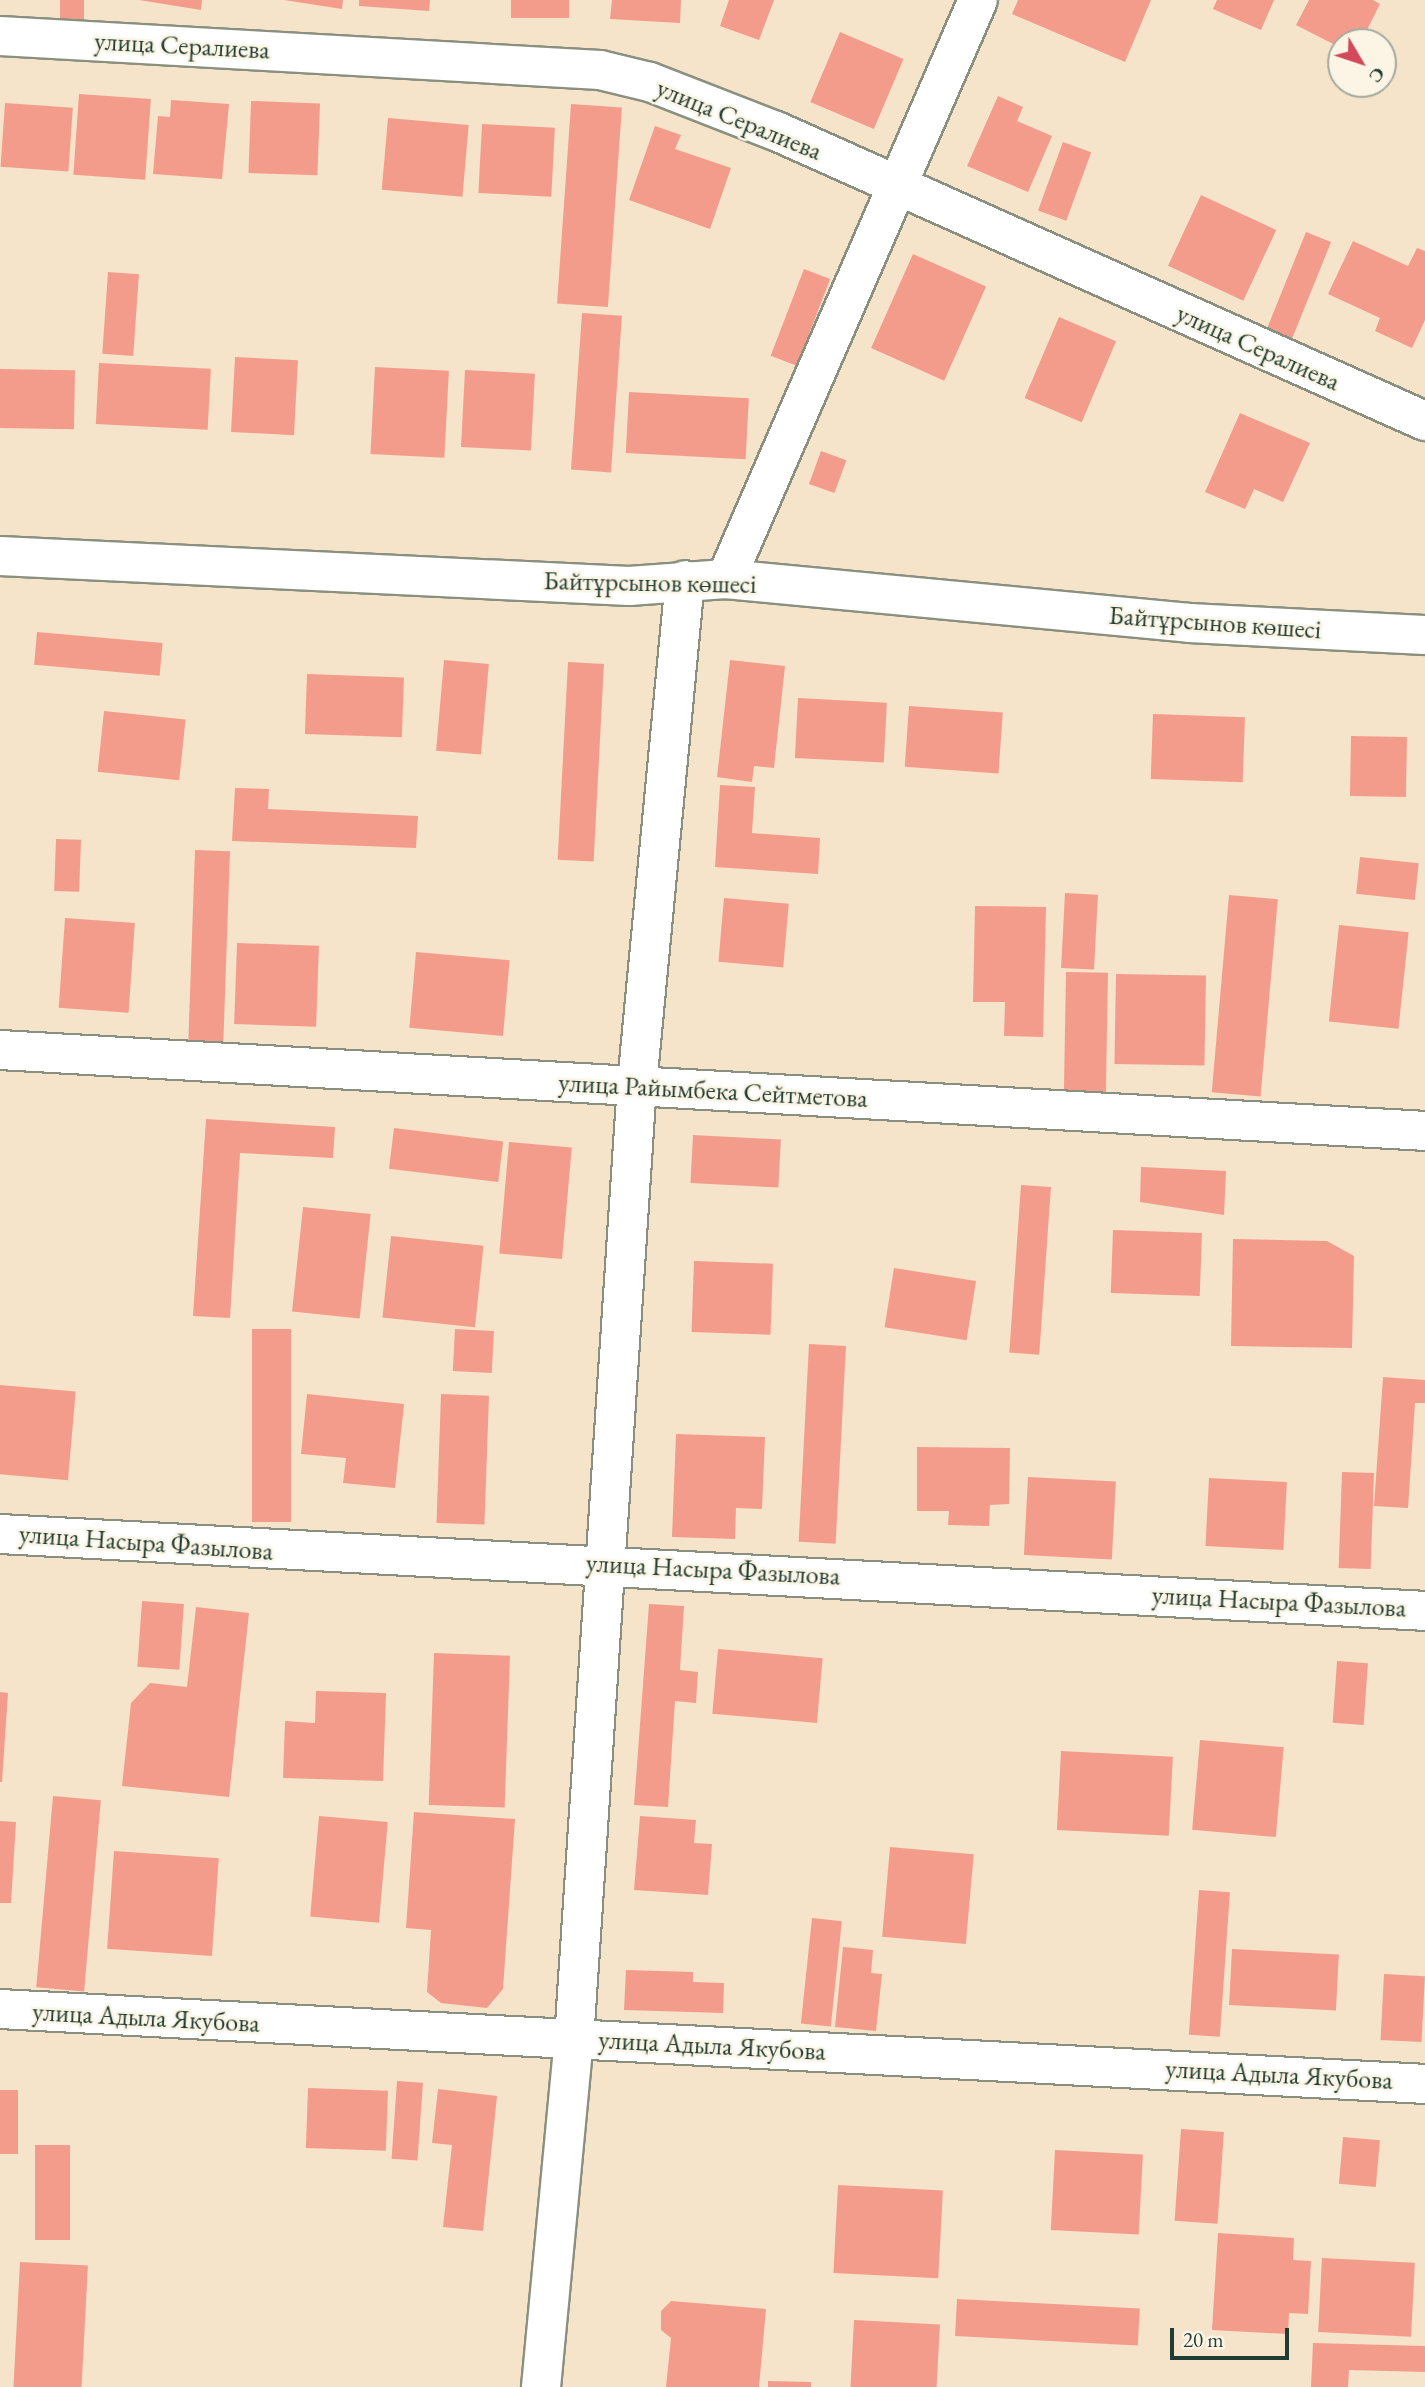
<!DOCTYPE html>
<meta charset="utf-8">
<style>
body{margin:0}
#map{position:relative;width:1425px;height:2387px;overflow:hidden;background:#f6e4ca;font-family:"EB Garamond",serif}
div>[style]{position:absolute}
.building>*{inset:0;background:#f39c8c;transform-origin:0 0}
.roads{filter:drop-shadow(2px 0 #8a907f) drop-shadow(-2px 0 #8a907f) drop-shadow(0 2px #8a907f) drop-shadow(0 -2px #8a907f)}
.street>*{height:38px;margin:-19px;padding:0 19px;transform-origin:19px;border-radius:19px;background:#fff}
span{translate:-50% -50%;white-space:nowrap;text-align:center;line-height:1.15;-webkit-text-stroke:5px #fcf5e5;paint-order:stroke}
.street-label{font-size:26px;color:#1f3d34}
.north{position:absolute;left:1327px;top:28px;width:70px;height:70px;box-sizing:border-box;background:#fcf5e5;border:2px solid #a4ab9e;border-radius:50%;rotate:129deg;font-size:19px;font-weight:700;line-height:28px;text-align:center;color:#1f3d34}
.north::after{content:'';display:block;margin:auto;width:24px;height:32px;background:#d1495b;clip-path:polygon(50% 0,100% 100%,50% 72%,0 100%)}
.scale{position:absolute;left:1170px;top:2328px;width:119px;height:32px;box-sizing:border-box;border:4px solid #1f3d34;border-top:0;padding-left:9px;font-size:21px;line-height:24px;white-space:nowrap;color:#1f3d34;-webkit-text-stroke:5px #fcf5e5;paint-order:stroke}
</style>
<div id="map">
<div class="building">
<i style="left:60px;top:0;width:24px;height:21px"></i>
<i style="clip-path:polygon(139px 0,202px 0,201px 10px)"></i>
<i style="clip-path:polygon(284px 0,343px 0,342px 9px)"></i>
<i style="clip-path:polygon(359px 0,430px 0,429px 11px,359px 6px)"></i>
<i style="left:511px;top:0;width:58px;height:18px"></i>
<i style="clip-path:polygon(612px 0,681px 0,680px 23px,610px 19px)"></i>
<i style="clip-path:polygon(729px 0,774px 0,759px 40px,720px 26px)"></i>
<i style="clip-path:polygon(1018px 0,1151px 0,1125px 62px,1012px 14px)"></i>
<i style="clip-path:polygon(1217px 0,1274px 0,1261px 30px,1213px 9px)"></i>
<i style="clip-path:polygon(1309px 0,1373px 0,1380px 4px,1361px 42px,1341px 42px,1341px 48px,1296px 25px)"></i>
<i style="left:840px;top:32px;width:69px;height:76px;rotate:23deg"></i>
<i style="left:79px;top:94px;width:72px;height:81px;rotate:4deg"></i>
<i style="clip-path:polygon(998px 96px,1023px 107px,1017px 121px,1052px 136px,1028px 192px,967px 166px)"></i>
<i style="clip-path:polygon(171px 100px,229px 104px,222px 179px,153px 174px,158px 116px,170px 117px)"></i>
<i style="left:251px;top:101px;width:69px;height:72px;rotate:2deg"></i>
<i style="left:5px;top:103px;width:68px;height:64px;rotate:4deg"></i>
<i style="left:571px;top:104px;width:51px;height:200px;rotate:4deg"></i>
<i style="left:388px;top:118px;width:81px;height:72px;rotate:5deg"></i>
<i style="left:482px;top:124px;width:73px;height:69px;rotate:3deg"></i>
<i style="clip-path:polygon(655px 126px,681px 135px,675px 149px,731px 168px,710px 229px,629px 200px)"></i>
<i style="left:1063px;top:142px;width:30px;height:73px;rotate:20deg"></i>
<i style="left:1201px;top:195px;width:83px;height:78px;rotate:25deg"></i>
<i style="left:1306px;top:232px;width:27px;height:105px;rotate:22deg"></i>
<i style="clip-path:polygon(1353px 241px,1408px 266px,1417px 248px,1425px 251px,1425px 320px,1412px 348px,1375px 331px,1380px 318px,1328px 294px)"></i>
<i style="left:913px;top:254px;width:80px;height:103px;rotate:24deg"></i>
<i style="left:804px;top:269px;width:28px;height:93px;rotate:21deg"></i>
<i style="left:108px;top:272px;width:31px;height:82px;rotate:4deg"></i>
<i style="left:582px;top:313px;width:40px;height:157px;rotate:4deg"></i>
<i style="left:1059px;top:317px;width:62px;height:88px;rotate:23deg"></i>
<i style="left:235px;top:357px;width:63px;height:75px;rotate:3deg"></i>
<i style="left:99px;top:363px;width:112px;height:61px;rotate:3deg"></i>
<i style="left:375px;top:367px;width:74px;height:87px;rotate:3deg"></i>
<i style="left:0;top:369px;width:75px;height:59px;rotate:1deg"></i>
<i style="left:465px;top:370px;width:70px;height:77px;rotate:3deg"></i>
<i style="left:629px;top:392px;width:120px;height:61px;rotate:3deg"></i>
<i style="clip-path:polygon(1240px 413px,1310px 443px,1283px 502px,1254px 489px,1245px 509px,1205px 492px)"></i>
<i style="left:821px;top:451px;width:27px;height:35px;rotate:20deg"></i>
<i style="left:37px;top:632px;width:126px;height:33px;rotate:5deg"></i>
<i style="left:444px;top:660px;width:45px;height:91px;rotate:5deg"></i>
<i style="clip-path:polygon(730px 660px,785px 666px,774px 768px,754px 766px,752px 782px,717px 777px)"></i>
<i style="left:568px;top:662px;width:36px;height:198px;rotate:3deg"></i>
<i style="left:307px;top:674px;width:97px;height:60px;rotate:2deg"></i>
<i style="left:798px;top:698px;width:89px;height:60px;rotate:3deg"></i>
<i style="left:909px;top:706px;width:94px;height:61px;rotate:4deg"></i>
<i style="left:104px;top:711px;width:82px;height:61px;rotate:6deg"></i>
<i style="left:1153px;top:714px;width:92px;height:65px;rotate:2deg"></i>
<i style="left:1351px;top:736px;width:56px;height:60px;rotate:1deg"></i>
<i style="clip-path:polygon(720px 785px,755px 787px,752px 833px,820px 838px,818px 874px,715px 867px)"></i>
<i style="clip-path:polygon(235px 788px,269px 789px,268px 809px,418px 816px,416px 848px,232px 841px)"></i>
<i style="left:56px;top:839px;width:25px;height:52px;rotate:2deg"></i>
<i style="left:195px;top:850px;width:35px;height:196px;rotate:2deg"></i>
<i style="left:1360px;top:857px;width:59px;height:37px;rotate:6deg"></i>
<i style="left:1065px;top:893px;width:33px;height:75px;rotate:3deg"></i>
<i style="left:1229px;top:895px;width:49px;height:198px;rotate:5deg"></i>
<i style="left:724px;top:898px;width:65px;height:64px;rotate:5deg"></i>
<i style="clip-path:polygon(975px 906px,1046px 907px,1043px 1037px,1004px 1036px,1005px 1002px,973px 1002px)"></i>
<i style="left:65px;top:918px;width:70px;height:90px;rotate:4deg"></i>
<i style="left:1339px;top:925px;width:70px;height:97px;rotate:6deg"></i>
<i style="left:237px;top:943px;width:82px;height:81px;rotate:2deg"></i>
<i style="left:416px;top:952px;width:94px;height:76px;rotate:5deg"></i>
<i style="left:1066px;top:972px;width:42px;height:123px;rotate:1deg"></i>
<i style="left:1116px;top:974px;width:90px;height:90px;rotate:1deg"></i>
<i style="clip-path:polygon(206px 1119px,335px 1127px,333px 1158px,240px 1153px,230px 1318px,193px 1316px)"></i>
<i style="left:394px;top:1128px;width:110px;height:41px;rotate:7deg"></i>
<i style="left:693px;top:1135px;width:88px;height:48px;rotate:3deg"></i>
<i style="left:509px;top:1142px;width:63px;height:112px;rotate:5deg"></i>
<i style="clip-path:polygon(1141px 1167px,1226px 1171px,1224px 1215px,1140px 1202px)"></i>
<i style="left:1021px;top:1185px;width:30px;height:168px;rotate:4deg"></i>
<i style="left:303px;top:1207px;width:68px;height:105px;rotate:6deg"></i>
<i style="left:1113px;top:1230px;width:89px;height:63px;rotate:2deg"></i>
<i style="left:391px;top:1236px;width:93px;height:82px;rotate:6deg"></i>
<i style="clip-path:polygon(1233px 1239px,1327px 1241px,1354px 1256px,1352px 1348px,1231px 1346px)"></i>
<i style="left:694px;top:1261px;width:79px;height:71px;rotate:2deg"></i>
<i style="left:894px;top:1268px;width:83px;height:60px;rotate:9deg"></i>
<i style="left:252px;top:1329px;width:39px;height:193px"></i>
<i style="left:455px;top:1329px;width:39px;height:42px;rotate:3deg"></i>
<i style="left:809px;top:1344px;width:37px;height:198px;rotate:3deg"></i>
<i style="clip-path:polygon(1383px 1377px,1425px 1380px,1425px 1403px,1415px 1403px,1408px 1508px,1374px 1506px)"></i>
<i style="left:0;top:1385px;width:76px;height:89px;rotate:5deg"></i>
<i style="clip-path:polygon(307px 1394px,404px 1404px,395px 1488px,343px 1483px,346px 1458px,301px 1454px)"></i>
<i style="left:441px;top:1394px;width:48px;height:129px;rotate:2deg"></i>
<i style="clip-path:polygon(676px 1434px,765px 1437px,762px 1509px,736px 1508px,735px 1539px,672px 1537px)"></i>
<i style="clip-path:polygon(917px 1447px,1010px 1448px,1009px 1504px,990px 1505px,989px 1526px,948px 1525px,949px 1511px,917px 1511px)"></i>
<i style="left:1342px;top:1472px;width:32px;height:96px;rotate:2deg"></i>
<i style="left:1028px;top:1477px;width:88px;height:78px;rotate:3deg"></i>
<i style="left:1209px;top:1478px;width:78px;height:68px;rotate:3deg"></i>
<i style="left:142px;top:1601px;width:42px;height:66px;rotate:4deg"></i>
<i style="clip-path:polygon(649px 1604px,684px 1606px,680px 1670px,698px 1672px,696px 1703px,675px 1701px,668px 1807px,634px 1805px)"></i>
<i style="clip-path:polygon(196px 1607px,249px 1613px,229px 1797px,122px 1786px,131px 1703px,150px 1683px,187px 1687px)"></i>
<i style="left:718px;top:1649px;width:105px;height:65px;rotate:5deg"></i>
<i style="left:434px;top:1653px;width:76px;height:152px;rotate:2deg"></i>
<i style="left:1337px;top:1661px;width:31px;height:62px;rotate:4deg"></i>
<i style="clip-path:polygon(316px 1691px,386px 1693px,383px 1781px,283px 1778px,285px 1721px,315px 1723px)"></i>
<i style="clip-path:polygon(0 1692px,8px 1693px,2px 1782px,0 1782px)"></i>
<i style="left:1200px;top:1740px;width:84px;height:90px;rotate:5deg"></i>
<i style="left:1061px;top:1751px;width:112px;height:79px;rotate:3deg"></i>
<i style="left:53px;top:1796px;width:48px;height:192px;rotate:5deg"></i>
<i style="clip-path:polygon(414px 1812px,515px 1819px,503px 1989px,487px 2008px,441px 2003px,427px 1992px,431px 1930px,406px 1928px)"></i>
<i style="left:319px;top:1816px;width:69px;height:101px;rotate:5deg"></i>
<i style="clip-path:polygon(640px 1816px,696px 1820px,694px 1843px,712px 1844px,708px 1895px,634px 1890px)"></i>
<i style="clip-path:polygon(0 1821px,16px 1822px,11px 1903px,0 1903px)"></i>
<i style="left:890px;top:1847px;width:84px;height:90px;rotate:5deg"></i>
<i style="left:114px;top:1851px;width:105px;height:98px;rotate:4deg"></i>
<i style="left:1199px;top:1890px;width:31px;height:145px;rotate:4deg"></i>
<i style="left:812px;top:1918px;width:30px;height:106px;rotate:6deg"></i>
<i style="clip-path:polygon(843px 1947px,873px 1950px,871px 1973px,882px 1974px,876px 2031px,835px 2027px)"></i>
<i style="left:1232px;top:1949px;width:107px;height:56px;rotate:3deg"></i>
<i style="clip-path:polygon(626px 1970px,693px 1972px,693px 1982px,724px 1983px,723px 2013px,624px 2010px)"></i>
<i style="left:1384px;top:1974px;width:41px;height:66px;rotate:3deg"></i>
<i style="left:397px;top:2081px;width:26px;height:78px;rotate:4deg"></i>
<i style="left:308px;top:2088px;width:80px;height:60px;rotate:2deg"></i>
<i style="clip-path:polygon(438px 2089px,497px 2096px,483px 2231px,443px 2227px,452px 2145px,432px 2143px)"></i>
<i style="left:0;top:2090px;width:18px;height:64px"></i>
<i style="left:1181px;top:2129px;width:43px;height:92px;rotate:4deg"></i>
<i style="left:1343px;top:2137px;width:37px;height:47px;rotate:5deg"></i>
<i style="left:35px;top:2145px;width:35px;height:95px"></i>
<i style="left:1055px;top:2150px;width:88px;height:80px;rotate:3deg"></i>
<i style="left:838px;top:2185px;width:105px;height:88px;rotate:3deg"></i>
<i style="clip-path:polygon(1218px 2233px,1294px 2238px,1293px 2260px,1311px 2261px,1308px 2314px,1289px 2313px,1288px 2334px,1212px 2330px)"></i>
<i style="left:1322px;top:2258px;width:93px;height:74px;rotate:3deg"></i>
<i style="left:20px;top:2262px;width:68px;height:125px;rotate:3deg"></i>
<i style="left:957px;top:2299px;width:183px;height:37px;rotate:3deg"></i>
<i style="clip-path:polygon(671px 2301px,766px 2309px,759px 2387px,666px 2387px,671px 2338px,661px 2330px,661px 2311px)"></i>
<i style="left:854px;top:2320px;width:86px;height:67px;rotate:3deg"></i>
<i style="clip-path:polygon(1313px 2343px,1425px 2346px,1425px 2372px,1349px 2370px,1348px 2387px,1311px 2387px)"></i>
<i style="clip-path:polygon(768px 2381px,811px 2382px,811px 2387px,768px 2387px)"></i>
</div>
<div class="roads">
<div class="street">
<i style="left:0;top:36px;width:601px;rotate:3.24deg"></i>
<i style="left:600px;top:70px;width:51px;rotate:13.5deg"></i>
<i style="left:650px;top:82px;width:135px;rotate:21.3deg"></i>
<i style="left:776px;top:131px;width:711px;rotate:24.08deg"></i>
<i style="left:0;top:556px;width:630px;rotate:2.73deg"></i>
<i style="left:629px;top:586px;width:97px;rotate:-4.1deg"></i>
<i style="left:726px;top:579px;width:465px;rotate:5.4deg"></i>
<i style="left:1189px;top:623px;width:236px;rotate:2.9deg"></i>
<i style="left:726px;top:579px;width:631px;rotate:-66.48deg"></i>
<i style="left:0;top:1050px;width:1427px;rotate:3.25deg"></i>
<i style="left:0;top:1534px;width:1427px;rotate:3.09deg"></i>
<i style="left:0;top:2009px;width:1427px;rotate:3.01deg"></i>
<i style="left:541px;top:2387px;width:349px;rotate:-84.6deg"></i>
<i style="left:574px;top:2040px;width:958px;rotate:-86.23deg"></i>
<i style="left:637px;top:1084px;width:506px;rotate:-84.56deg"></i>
</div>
</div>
<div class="street-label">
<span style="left:182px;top:46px;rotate:3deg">улица Сералиева</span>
<span style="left:739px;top:120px;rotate:22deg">улица Сералиева</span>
<span style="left:1258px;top:348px;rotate:24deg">улица Сералиева</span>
<span style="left:650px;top:583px;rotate:1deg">Байтұрсынов көшесі</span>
<span style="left:1215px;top:623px;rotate:4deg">Байтұрсынов көшесі</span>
<span style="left:713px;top:1091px;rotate:3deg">улица Райымбека Сейтметова</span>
<span style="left:146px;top:1543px;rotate:4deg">улица Насыра Фазылова</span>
<span style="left:713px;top:1570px;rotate:3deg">улица Насыра Фазылова</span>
<span style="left:1279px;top:1602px;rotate:3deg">улица Насыра Фазылова</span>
<span style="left:146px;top:2018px;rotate:3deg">улица Адыла Якубова</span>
<span style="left:712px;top:2046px;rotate:3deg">улица Адыла Якубова</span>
<span style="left:1279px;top:2075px;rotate:3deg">улица Адыла Якубова</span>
</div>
<div class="north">С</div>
<div class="scale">20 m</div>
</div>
